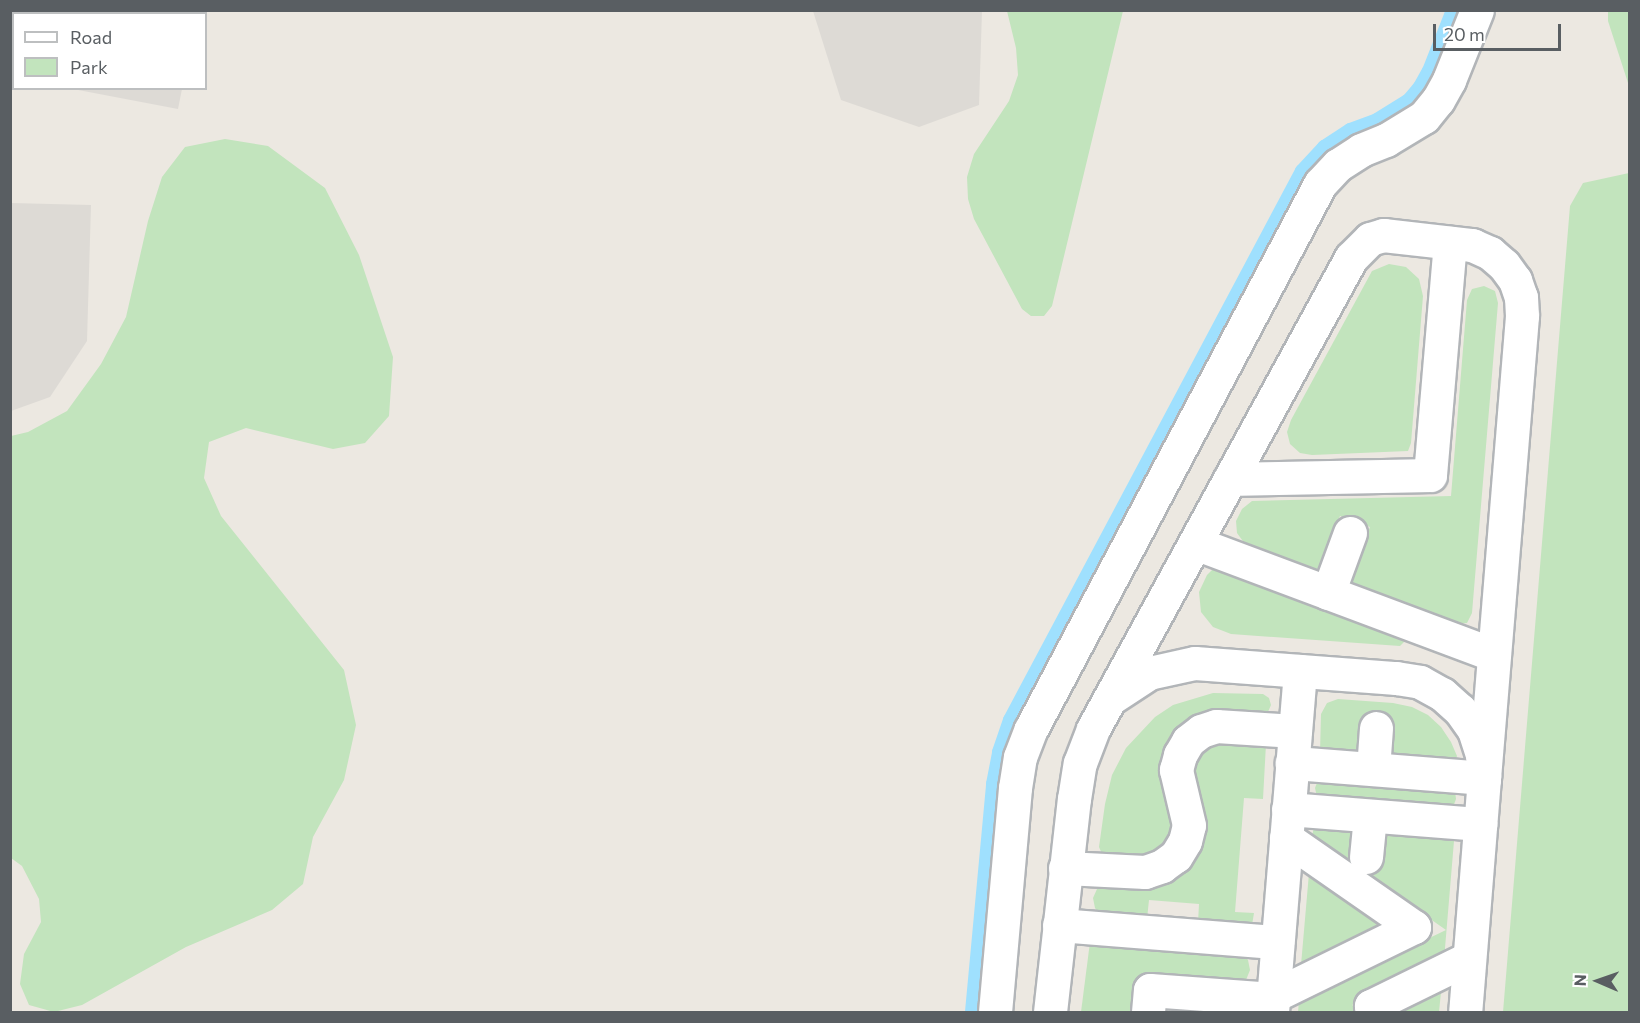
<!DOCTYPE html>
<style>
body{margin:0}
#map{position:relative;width:1640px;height:1023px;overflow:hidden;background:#ece8e1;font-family:Commissioner,sans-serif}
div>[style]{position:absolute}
.industrial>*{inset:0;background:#dddad5}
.green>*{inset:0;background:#c2e4bd}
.stream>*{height:14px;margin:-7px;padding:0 7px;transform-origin:7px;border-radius:7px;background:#9fe0fe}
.roads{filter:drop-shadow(2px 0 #b2b5b8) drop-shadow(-2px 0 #b2b5b8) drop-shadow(0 2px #b2b5b8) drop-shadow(0 -2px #b2b5b8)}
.minor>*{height:33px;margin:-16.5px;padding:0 16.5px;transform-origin:16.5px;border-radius:16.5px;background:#fff}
span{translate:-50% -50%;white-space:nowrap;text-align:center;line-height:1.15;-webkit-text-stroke:6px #fff;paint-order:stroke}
.frame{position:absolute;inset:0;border:12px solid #595e62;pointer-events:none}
.legend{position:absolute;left:12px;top:12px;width:195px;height:78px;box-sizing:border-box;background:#fff;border:2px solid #bdbfc0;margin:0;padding:8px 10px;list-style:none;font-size:18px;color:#595e62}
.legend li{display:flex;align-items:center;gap:12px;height:30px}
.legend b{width:30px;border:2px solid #bdbfc0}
.north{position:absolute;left:1568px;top:951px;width:60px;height:60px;-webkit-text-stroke:4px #fff;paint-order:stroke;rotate:272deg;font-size:16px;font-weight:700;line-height:24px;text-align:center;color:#595e62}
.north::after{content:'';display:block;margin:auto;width:21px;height:27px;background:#595e62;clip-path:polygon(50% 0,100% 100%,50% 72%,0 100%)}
.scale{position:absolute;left:1433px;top:24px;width:128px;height:27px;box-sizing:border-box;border:3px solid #595e62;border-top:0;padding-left:8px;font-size:18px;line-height:21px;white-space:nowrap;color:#595e62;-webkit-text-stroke:4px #fff;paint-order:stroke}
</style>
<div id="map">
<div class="industrial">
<i style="clip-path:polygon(137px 10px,153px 13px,14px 14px,13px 77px,11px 77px,11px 11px)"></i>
<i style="clip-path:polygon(813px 11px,982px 11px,979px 105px,919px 127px,841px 100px)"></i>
<i style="clip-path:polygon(73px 89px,182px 89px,178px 109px)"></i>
<i style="clip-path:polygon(11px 203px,91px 205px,87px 341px,50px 397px,11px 411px)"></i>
</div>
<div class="green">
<i style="clip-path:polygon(1007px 11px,1123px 11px,1052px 306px,1044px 316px,1031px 316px,1022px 309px,974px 219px,968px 199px,967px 177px,974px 154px,1009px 101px,1018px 75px,1016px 48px)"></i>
<i style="clip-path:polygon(1608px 11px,1629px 11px,1629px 86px,1608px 21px)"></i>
<i style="clip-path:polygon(225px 139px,268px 146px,325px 188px,359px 255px,393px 357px,389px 416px,365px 443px,333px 449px,246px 428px,209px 442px,204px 478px,221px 516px,344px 670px,356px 725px,344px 780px,313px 837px,303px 884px,272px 910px,186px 947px,82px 1005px,54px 1012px,29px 1005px,20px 984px,24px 954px,41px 922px,39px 899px,22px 866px,11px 858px,11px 436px,28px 432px,67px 411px,101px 364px,126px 317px,148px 221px,162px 177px,185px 147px)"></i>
<i style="clip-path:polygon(1629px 173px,1629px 1012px,1503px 1012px,1570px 206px,1583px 183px)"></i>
<i style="clip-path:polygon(1389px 264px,1406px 267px,1419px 279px,1423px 296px,1411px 443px,1408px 451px,1312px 455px,1300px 453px,1290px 444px,1287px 432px,1291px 420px,1372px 271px)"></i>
<i style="clip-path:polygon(1484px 286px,1495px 291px,1498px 303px,1472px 613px,1467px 623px,1456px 624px,1354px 585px,1351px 577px,1370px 527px,1340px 516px,1317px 570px,1245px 544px,1237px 533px,1236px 521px,1242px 509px,1252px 501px,1451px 496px,1467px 300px,1472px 289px)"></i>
<i style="clip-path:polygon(1213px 569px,1220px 569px,1402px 637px,1404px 642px,1400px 646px,1231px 634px,1213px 627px,1201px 612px,1199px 592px,1207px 575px)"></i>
<i style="clip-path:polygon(1213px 693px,1263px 694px,1269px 698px,1271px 705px,1268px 712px,1260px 715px,1195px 719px,1175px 823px,1166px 847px,1144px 859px,1102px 854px,1099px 847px,1105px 804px,1112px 775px,1126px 748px,1155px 717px,1173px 705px)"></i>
<i style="clip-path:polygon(1338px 699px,1393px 703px,1412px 707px,1428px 715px,1441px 727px,1451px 742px,1457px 756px,1455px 763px,1365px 752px,1320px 753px,1321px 714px,1327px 703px)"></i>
<i style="clip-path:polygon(1206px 742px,1266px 744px,1263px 799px,1244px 798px,1235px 912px,1254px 913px,1252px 925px,1198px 923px,1199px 904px,1149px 900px,1147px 919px,1101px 916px,1095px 908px,1093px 898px,1097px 889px,1105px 883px,1168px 878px,1189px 771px)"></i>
<i style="clip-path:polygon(1318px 780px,1455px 791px,1456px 799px,1453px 807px,1317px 797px,1315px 788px)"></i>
<i style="clip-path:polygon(1315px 823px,1377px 832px,1452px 834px,1454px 841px,1444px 960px,1352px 1005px,1363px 1012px,1298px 1012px,1299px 1001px,1446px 930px,1312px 836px)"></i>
<i style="clip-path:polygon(1309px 873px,1383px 925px,1301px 965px)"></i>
<i style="clip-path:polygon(1090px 942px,1242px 952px,1248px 960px,1250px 970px,1246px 980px,1239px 987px,1138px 1012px,1081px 1012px)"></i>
<i style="clip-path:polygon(1442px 982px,1439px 1012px,1396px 1012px,1389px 1007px)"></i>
</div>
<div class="stream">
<i style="left:972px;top:1012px;width:229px;rotate:-84.7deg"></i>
<i style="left:993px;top:784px;width:33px;rotate:-79deg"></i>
<i style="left:999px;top:752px;width:34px;rotate:-71deg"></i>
<i style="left:1010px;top:720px;width:622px;rotate:-61.99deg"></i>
<i style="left:1302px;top:171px;width:33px;rotate:-47deg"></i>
<i style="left:1324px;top:147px;width:31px;rotate:-33deg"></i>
<i style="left:1350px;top:130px;width:29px;rotate:-20deg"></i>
<i style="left:1377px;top:120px;width:38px;rotate:-32deg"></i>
<i style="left:1409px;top:100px;width:17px;rotate:-50deg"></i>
<i style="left:1420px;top:87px;width:18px;rotate:-61deg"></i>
<i style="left:1429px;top:71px;width:66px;rotate:-68.5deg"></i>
</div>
<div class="roads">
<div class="minor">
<i style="left:1230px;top:479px;width:200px;rotate:-1.1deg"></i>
<i style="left:1430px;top:475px;width:233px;rotate:-85.1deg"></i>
<i style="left:1195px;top:543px;width:319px;rotate:20.5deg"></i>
<i style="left:1328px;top:593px;width:64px;rotate:-69.9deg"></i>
<i style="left:1114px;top:696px;width:42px;rotate:-33.3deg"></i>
<i style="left:1149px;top:673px;width:47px;rotate:-12.3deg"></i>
<i style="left:1195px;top:663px;width:202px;rotate:4.3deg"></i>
<i style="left:1396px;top:678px;width:24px;rotate:9deg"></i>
<i style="left:1420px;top:682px;width:25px;rotate:29deg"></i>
<i style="left:1442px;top:694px;width:24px;rotate:42deg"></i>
<i style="left:1460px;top:710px;width:24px;rotate:55deg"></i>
<i style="left:1474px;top:730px;width:25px;rotate:72deg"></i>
<i style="left:1482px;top:754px;width:24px;rotate:85deg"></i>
<i style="left:1484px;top:778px;width:235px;rotate:94.6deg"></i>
<i style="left:1373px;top:769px;width:41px;rotate:-85.8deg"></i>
<i style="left:1288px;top:809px;width:193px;rotate:4.5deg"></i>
<i style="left:1366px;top:857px;width:41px;rotate:-84.4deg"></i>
<i style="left:1065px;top:868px;width:80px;rotate:2.9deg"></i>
<i style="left:1145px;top:872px;width:18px;rotate:-19deg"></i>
<i style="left:1162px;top:866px;width:17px;rotate:-36deg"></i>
<i style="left:1176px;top:856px;width:17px;rotate:-59deg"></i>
<i style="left:1185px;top:841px;width:16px;rotate:-76deg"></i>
<i style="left:1189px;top:825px;width:57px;rotate:-103.3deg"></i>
<i style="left:1176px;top:770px;width:16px;rotate:-75deg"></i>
<i style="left:1180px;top:755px;width:16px;rotate:-60deg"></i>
<i style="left:1188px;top:741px;width:16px;rotate:-38deg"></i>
<i style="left:1201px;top:731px;width:16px;rotate:-18deg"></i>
<i style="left:1216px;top:726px;width:79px;rotate:3.6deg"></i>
<i style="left:1059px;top:925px;width:219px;rotate:4.5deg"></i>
<i style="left:1273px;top:996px;width:157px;rotate:-26.1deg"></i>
<i style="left:1414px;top:927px;width:156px;rotate:-145.2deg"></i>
<i style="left:995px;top:1012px;width:225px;rotate:-84.9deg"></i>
<i style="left:1015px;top:788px;width:31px;rotate:-81deg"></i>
<i style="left:1020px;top:757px;width:30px;rotate:-69deg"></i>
<i style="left:1031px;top:729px;width:617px;rotate:-62.06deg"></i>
<i style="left:1320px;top:184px;width:26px;rotate:-47deg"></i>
<i style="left:1338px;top:165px;width:27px;rotate:-33deg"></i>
<i style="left:1361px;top:150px;width:27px;rotate:-22deg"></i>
<i style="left:1386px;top:140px;width:44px;rotate:-31.2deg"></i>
<i style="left:1424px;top:117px;width:22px;rotate:-51deg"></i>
<i style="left:1438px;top:100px;width:23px;rotate:-61deg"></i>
<i style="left:1449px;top:80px;width:75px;rotate:-68.2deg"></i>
<i style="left:1050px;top:1012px;width:214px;rotate:-83.6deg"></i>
<i style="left:1074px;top:799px;width:36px;rotate:-81deg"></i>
<i style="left:1080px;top:763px;width:36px;rotate:-69deg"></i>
<i style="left:1093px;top:729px;width:537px;rotate:-61.29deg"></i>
<i style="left:1351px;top:258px;width:27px;rotate:-45deg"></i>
<i style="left:1370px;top:239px;width:14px;rotate:-17deg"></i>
<i style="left:1383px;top:235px;width:90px;rotate:6.4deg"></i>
<i style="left:1472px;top:245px;width:20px;rotate:24deg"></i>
<i style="left:1490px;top:253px;width:18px;rotate:41deg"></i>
<i style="left:1504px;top:265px;width:19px;rotate:54deg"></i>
<i style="left:1515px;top:280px;width:18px;rotate:71deg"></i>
<i style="left:1521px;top:297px;width:19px;rotate:87deg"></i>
<i style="left:1522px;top:316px;width:464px;rotate:94.7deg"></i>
<i style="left:1484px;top:778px;width:193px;rotate:-175.5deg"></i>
<i style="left:1148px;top:1012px;width:22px;rotate:-85deg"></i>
<i style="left:1150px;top:990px;width:123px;rotate:4.2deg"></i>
<i style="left:1272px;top:1012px;width:342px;rotate:-85.3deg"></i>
<i style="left:1380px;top:1012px;width:11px;rotate:-146deg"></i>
<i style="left:1371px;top:1006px;width:109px;rotate:-26.1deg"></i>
</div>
</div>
<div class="frame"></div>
<ul class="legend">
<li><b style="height:8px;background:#fff"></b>Road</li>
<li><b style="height:16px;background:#c2e4bd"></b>Park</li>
</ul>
<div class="north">N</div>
<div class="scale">20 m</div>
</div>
